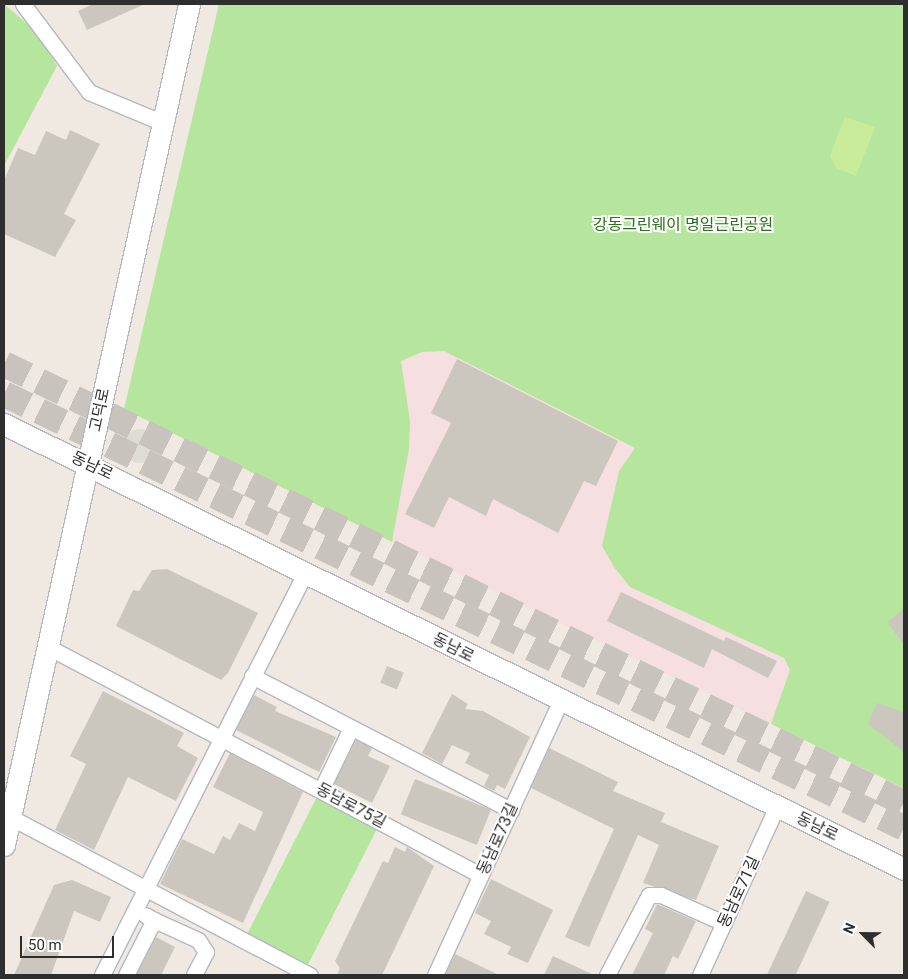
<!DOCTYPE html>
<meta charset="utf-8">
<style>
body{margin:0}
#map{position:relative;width:908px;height:979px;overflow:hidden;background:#efe9e1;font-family:Roboto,"Noto Sans KR",sans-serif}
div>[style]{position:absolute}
.medical>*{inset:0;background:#f5dfe0}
.green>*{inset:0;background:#b6e59e;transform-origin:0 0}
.pitch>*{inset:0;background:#c9ec9a}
.plaza>*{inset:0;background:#dfdcd8}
.round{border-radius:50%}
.building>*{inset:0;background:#cbc7bf;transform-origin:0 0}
.motorway-tunnel>*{height:26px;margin-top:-13px;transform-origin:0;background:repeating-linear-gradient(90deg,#c8c4bd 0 26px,transparent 0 39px)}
.roads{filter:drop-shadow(1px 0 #b4b7c1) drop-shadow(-1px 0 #b4b7c1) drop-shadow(0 1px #b4b7c1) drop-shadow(0 -1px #b4b7c1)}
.minor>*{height:15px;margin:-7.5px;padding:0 7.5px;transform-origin:7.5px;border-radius:7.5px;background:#fff}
.secondary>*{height:21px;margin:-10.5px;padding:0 10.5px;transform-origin:10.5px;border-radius:10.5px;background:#fff}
span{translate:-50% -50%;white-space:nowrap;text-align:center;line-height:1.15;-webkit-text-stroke:4px #fff;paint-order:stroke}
.park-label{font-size:16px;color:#2c6e1b}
.street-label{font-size:16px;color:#2e2e2e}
.frame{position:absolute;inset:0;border:5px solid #2e2e2e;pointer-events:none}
.north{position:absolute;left:838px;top:909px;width:50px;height:50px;-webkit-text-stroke:4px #fff;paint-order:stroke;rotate:293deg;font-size:14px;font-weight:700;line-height:20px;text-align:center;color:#2e2e2e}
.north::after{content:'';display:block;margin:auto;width:18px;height:22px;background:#2e2e2e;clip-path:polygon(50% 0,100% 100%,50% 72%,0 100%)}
.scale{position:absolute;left:20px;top:936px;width:94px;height:22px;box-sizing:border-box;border:2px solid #2e2e2e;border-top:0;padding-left:6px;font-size:15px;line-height:18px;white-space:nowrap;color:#2e2e2e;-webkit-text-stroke:4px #fff;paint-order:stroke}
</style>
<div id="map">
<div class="medical">
<i style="clip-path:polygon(444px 351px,635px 449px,619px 471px,602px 546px,630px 587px,784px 658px,790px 670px,771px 724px,392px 542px,409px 449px,410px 421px,401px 361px,422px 352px)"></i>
</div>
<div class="green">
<i style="clip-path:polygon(4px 4px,39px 34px,57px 66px,4px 166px)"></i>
<i style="clip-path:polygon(219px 4px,904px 4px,904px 788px,771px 724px,790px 670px,784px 658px,630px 587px,614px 567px,602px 546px,619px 471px,635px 448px,444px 351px,422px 352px,401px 361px,410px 421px,409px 449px,392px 542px,124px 409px)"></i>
<i style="left:318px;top:795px;width:68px;height:160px;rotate:27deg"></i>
</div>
<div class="pitch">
<i style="clip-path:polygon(845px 117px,875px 127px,856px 176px,836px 168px,830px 156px)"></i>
</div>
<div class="plaza">
<i class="round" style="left:123px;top:429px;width:34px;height:34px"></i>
</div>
<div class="building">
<i style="clip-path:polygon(93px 4px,145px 4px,87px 30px,78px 11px)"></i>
<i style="clip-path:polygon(70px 130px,100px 144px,64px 214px,76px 220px,55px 257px,4px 234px,4px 180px,18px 148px,35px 155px,46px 131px,66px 140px)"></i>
<i style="clip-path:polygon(457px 359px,618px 441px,596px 486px,584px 481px,558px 533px,493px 499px,486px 516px,449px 497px,434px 528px,405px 514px,451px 423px,431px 413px)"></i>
<i style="clip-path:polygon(167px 569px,258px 613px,228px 673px,221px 680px,116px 626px,133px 590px,139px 591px,152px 570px)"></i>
<i style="clip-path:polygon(621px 592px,724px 641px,726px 637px,777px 661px,768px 678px,712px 649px,704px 668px,607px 621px)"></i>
<i style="clip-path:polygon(904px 609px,904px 645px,887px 622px)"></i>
<i style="left:387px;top:666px;width:18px;height:18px;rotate:22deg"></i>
<i style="clip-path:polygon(103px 691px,184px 733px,177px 746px,198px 758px,176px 801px,128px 777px,94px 850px,55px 830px,86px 764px,70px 756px)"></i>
<i style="clip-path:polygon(452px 694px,468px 704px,465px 709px,483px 711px,530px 737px,505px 789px,497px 785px,494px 791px,484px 786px,489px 775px,465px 763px,470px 753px,452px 745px,442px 764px,422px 753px)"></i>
<i style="clip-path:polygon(254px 695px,277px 707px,275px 711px,336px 737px,319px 772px,236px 730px)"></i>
<i style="clip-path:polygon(877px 703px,904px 712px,904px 752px,868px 724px)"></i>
<i style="clip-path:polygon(356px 740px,372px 748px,368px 756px,390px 766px,372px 803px,334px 784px)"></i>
<i style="clip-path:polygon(549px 748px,618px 782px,613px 791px,665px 813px,661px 822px,719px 846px,696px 900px,643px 883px,659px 845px,638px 835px,589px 947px,565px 937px,614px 829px,531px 788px)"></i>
<i style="clip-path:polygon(230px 753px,303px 792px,243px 923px,160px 884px,182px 839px,214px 854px,223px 836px,230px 840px,239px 823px,255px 831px,263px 812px,213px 787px)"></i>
<i style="left:415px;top:779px;width:82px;height:38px;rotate:22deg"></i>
<i style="clip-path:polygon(395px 847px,405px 852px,407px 847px,434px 866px,382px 975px,337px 975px,340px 968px,335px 961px,383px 861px,388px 863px)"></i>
<i style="clip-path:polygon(491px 879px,553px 910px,528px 963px,507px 954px,511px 947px,484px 934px,491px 921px,475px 913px)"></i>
<i style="clip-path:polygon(72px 880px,111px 897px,100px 922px,74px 911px,51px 975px,14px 975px,54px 885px)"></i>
<i style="left:806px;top:891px;width:26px;height:92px;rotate:25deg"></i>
<i style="clip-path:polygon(657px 904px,696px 921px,678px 959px,673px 956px,664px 975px,632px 975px,653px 933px,645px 929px)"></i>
<i style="clip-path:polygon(156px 937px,175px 947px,161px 975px,136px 975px)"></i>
<i style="clip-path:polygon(455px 954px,499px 975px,445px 975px)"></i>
<i style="clip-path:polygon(553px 956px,594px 975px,544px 975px)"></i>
</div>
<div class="motorway-tunnel">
<i style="left:4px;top:364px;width:1001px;rotate:26deg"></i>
<i style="left:4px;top:394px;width:999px;rotate:25.74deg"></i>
</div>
<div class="roads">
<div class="minor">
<i style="left:23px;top:4px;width:110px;rotate:53.1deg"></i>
<i style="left:89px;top:92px;width:78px;rotate:22.6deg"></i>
<i style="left:48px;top:647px;width:489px;rotate:27.8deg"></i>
<i style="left:252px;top:676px;width:292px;rotate:27.4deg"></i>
<i style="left:321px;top:790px;width:69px;rotate:-64.2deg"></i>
<i style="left:10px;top:817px;width:339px;rotate:27.8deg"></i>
<i style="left:154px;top:920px;width:48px;rotate:24.4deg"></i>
<i style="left:198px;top:940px;width:14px;rotate:56deg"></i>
<i style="left:206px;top:952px;width:26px;rotate:118deg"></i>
<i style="left:102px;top:975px;width:450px;rotate:-63.2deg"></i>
<i style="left:126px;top:975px;width:62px;rotate:-63deg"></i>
<i style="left:154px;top:920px;width:10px;rotate:-151deg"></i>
<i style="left:435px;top:975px;width:300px;rotate:-65.4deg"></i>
<i style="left:607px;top:975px;width:90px;rotate:-62.3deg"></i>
<i style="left:649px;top:895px;width:12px"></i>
<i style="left:661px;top:895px;width:69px;rotate:24deg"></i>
<i style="left:700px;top:975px;width:183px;rotate:-65.5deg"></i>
</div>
<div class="secondary">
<i style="left:4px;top:424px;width:1004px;rotate:26.31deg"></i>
<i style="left:4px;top:845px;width:861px;rotate:-77.59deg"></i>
</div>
</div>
<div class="park-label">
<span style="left:683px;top:225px">강동그린웨이 명일근린공원</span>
</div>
<div class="street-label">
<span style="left:100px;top:410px;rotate:-78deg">고덕로</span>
<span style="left:92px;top:466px;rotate:26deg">동남로</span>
<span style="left:453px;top:648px;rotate:27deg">동남로</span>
<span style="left:351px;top:806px;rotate:28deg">동남로75길</span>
<span style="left:817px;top:827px;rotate:26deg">동남로</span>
<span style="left:498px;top:839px;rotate:-66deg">동남로73길</span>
<span style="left:739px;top:892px;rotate:-65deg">동남로71길</span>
</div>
<div class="frame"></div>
<div class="north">N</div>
<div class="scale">50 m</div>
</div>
